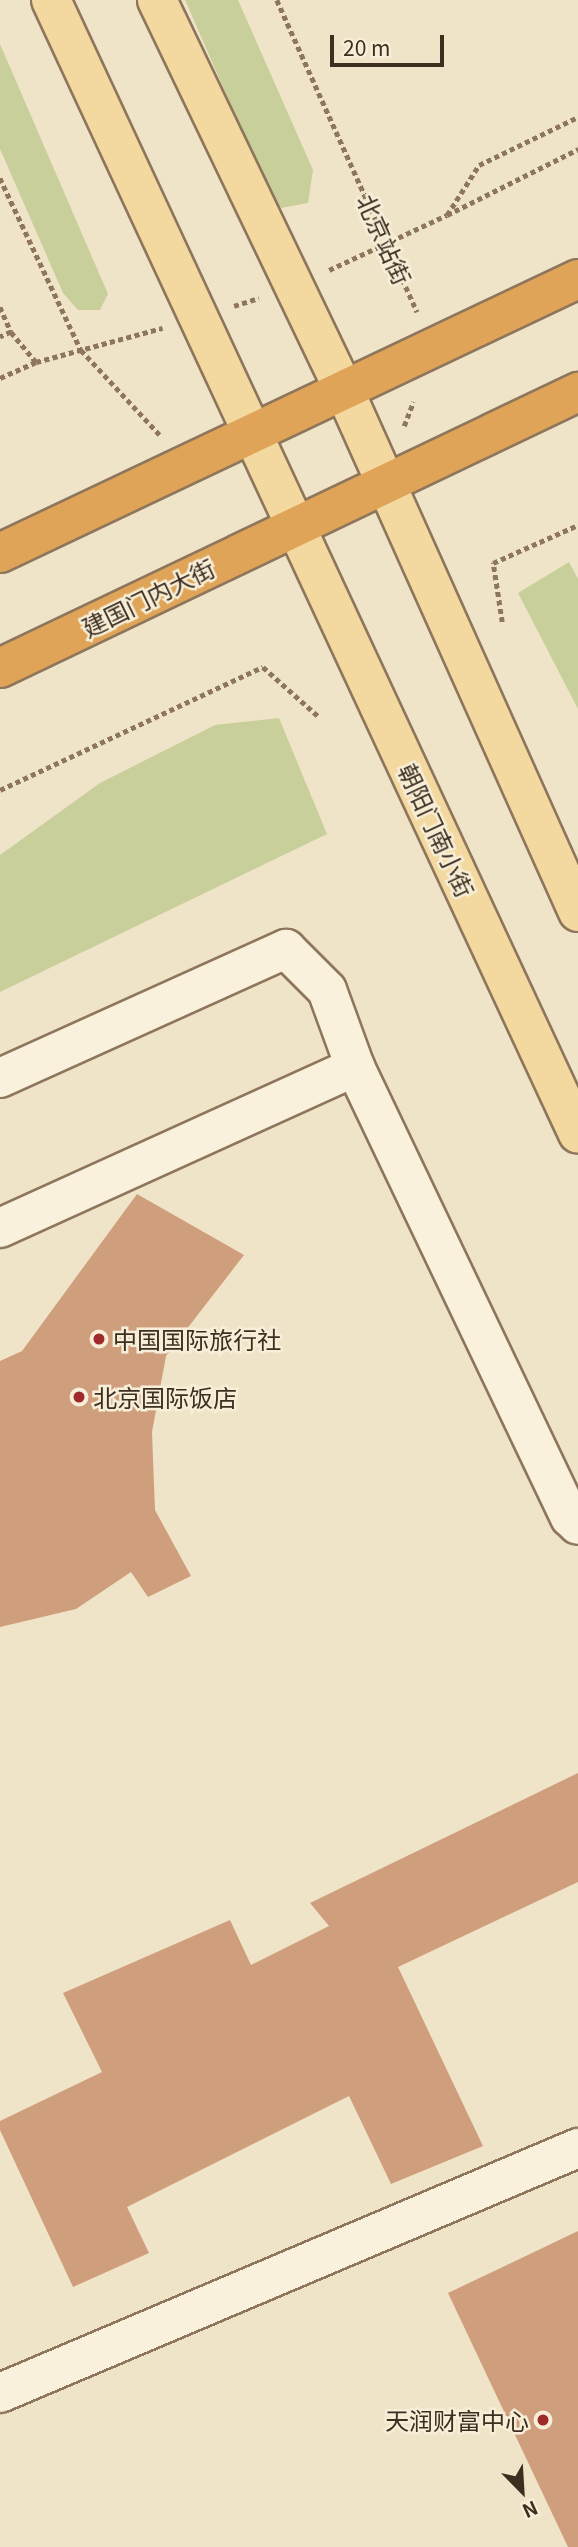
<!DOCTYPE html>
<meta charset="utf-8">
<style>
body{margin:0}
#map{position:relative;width:578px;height:2547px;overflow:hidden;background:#f0e4c8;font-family:Georgia,"Noto Sans SC",serif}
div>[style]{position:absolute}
.green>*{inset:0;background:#c9cf9b}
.building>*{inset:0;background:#cf9f7d}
.path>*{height:4.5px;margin-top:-2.25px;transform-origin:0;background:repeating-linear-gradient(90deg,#8d765c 0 5px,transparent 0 8.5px)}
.roads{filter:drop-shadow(2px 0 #8d765c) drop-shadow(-2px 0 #8d765c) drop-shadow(0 2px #8d765c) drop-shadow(0 -2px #8d765c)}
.minor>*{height:38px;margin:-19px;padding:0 19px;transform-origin:19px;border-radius:19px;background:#faf1dc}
.major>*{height:38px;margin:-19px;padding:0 19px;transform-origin:19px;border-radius:19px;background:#f3d9a0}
.highway>*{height:38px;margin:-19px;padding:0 19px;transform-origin:19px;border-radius:19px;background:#e0a458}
.dots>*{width:19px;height:19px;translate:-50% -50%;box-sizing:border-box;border:4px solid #f7eed8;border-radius:50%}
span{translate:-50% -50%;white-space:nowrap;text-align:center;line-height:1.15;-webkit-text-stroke:5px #f7eed8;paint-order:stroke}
.street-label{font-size:24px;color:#3d2e20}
.poi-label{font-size:24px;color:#3d2e20}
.left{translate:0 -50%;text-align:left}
.right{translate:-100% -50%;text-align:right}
.north{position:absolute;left:487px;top:2456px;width:70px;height:70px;-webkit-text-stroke:5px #f7eed8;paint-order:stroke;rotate:156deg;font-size:19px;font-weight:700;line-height:28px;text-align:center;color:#3d2e20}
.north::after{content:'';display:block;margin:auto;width:24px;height:32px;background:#3d2e20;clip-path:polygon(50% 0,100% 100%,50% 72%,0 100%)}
.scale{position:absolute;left:330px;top:35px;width:114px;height:32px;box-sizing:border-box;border:4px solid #3d2e20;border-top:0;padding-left:9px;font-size:21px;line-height:24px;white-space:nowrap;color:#3d2e20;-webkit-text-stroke:5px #f7eed8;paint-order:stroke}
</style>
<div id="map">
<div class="green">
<i style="clip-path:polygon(185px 0,238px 0,313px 170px,308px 203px,281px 208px,267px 188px)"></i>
<i style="clip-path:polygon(0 44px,108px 294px,100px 310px,78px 310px,63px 293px,0 149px)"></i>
<i style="clip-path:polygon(569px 562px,578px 579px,578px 709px,518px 593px)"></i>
<i style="clip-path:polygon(279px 718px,327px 834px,0 992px,0 855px,100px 783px,215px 725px)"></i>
</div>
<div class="building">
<i style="clip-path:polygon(137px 1194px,244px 1255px,166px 1356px,152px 1432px,155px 1510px,191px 1576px,148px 1597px,131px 1572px,76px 1609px,0 1627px,0 1361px,22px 1351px)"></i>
<i style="clip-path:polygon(578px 1773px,578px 1882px,398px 1967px,483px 2146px,391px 2184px,349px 2096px,127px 2207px,149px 2253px,73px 2287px,0 2130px,0 2121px,102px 2072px,63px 1993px,230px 1920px,251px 1965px,329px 1926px,310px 1903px)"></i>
<i style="clip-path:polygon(578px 2231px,578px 2547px,568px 2547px,448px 2293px)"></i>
</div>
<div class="path">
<i style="left:277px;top:0;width:342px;rotate:65.8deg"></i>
<i style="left:0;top:178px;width:190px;rotate:64.8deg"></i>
<i style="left:81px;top:350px;width:117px;rotate:47.1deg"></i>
<i style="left:447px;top:215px;width:147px;rotate:-26.7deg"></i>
<i style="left:329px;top:270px;width:130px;rotate:-25deg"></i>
<i style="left:447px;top:215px;width:59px;rotate:-57.4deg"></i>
<i style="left:479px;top:165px;width:110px;rotate:-25.9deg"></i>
<i style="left:234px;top:306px;width:26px;rotate:-18deg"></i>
<i style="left:0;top:307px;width:27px;rotate:66deg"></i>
<i style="left:11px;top:332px;width:12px;rotate:156deg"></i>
<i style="left:11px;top:332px;width:39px;rotate:50deg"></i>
<i style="left:0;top:378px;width:39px;rotate:-24deg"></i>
<i style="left:36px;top:362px;width:131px;rotate:-15.1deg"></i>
<i style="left:404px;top:426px;width:26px;rotate:-69deg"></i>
<i style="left:502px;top:622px;width:60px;rotate:-98.7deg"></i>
<i style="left:493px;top:563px;width:93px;rotate:-24.1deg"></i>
<i style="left:0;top:790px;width:290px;rotate:-25.1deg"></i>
<i style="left:263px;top:667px;width:74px;rotate:41.7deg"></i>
</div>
<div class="roads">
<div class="minor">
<i style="left:0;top:1078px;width:314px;rotate:-24.3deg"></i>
<i style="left:286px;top:949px;width:58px;rotate:45deg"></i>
<i style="left:327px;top:990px;width:82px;rotate:70deg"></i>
<i style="left:355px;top:1067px;width:499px;rotate:64.5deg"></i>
<i style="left:570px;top:1517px;width:11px;rotate:45deg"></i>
<i style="left:0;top:1228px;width:390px;rotate:-24.4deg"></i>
<i style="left:0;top:2393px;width:628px;rotate:-22.97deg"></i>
</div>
<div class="major">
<i style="left:51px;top:0;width:1250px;rotate:65.07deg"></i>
<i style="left:157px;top:0;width:433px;rotate:64.4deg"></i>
<i style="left:344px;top:390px;width:572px;rotate:65.85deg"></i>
</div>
<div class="highway">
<i style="left:0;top:553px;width:640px;rotate:-25.36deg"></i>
<i style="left:0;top:668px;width:641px;rotate:-25.52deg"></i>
</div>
</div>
<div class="dots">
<i style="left:99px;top:1339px;background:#9e2a2b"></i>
<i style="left:79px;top:1397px;background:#9e2a2b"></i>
<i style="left:543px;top:2420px;background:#9e2a2b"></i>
</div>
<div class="street-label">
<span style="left:385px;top:239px;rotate:66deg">北京站街</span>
<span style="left:148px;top:597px;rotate:-26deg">建国门内大街</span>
<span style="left:437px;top:830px;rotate:65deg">朝阳门南小街</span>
</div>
<div class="poi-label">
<span class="left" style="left:113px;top:1339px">中国国际旅行社</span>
<span class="left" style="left:93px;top:1397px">北京国际饭店</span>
<span class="right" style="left:529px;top:2420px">天润财富中心</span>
</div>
<div class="north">N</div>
<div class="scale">20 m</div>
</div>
